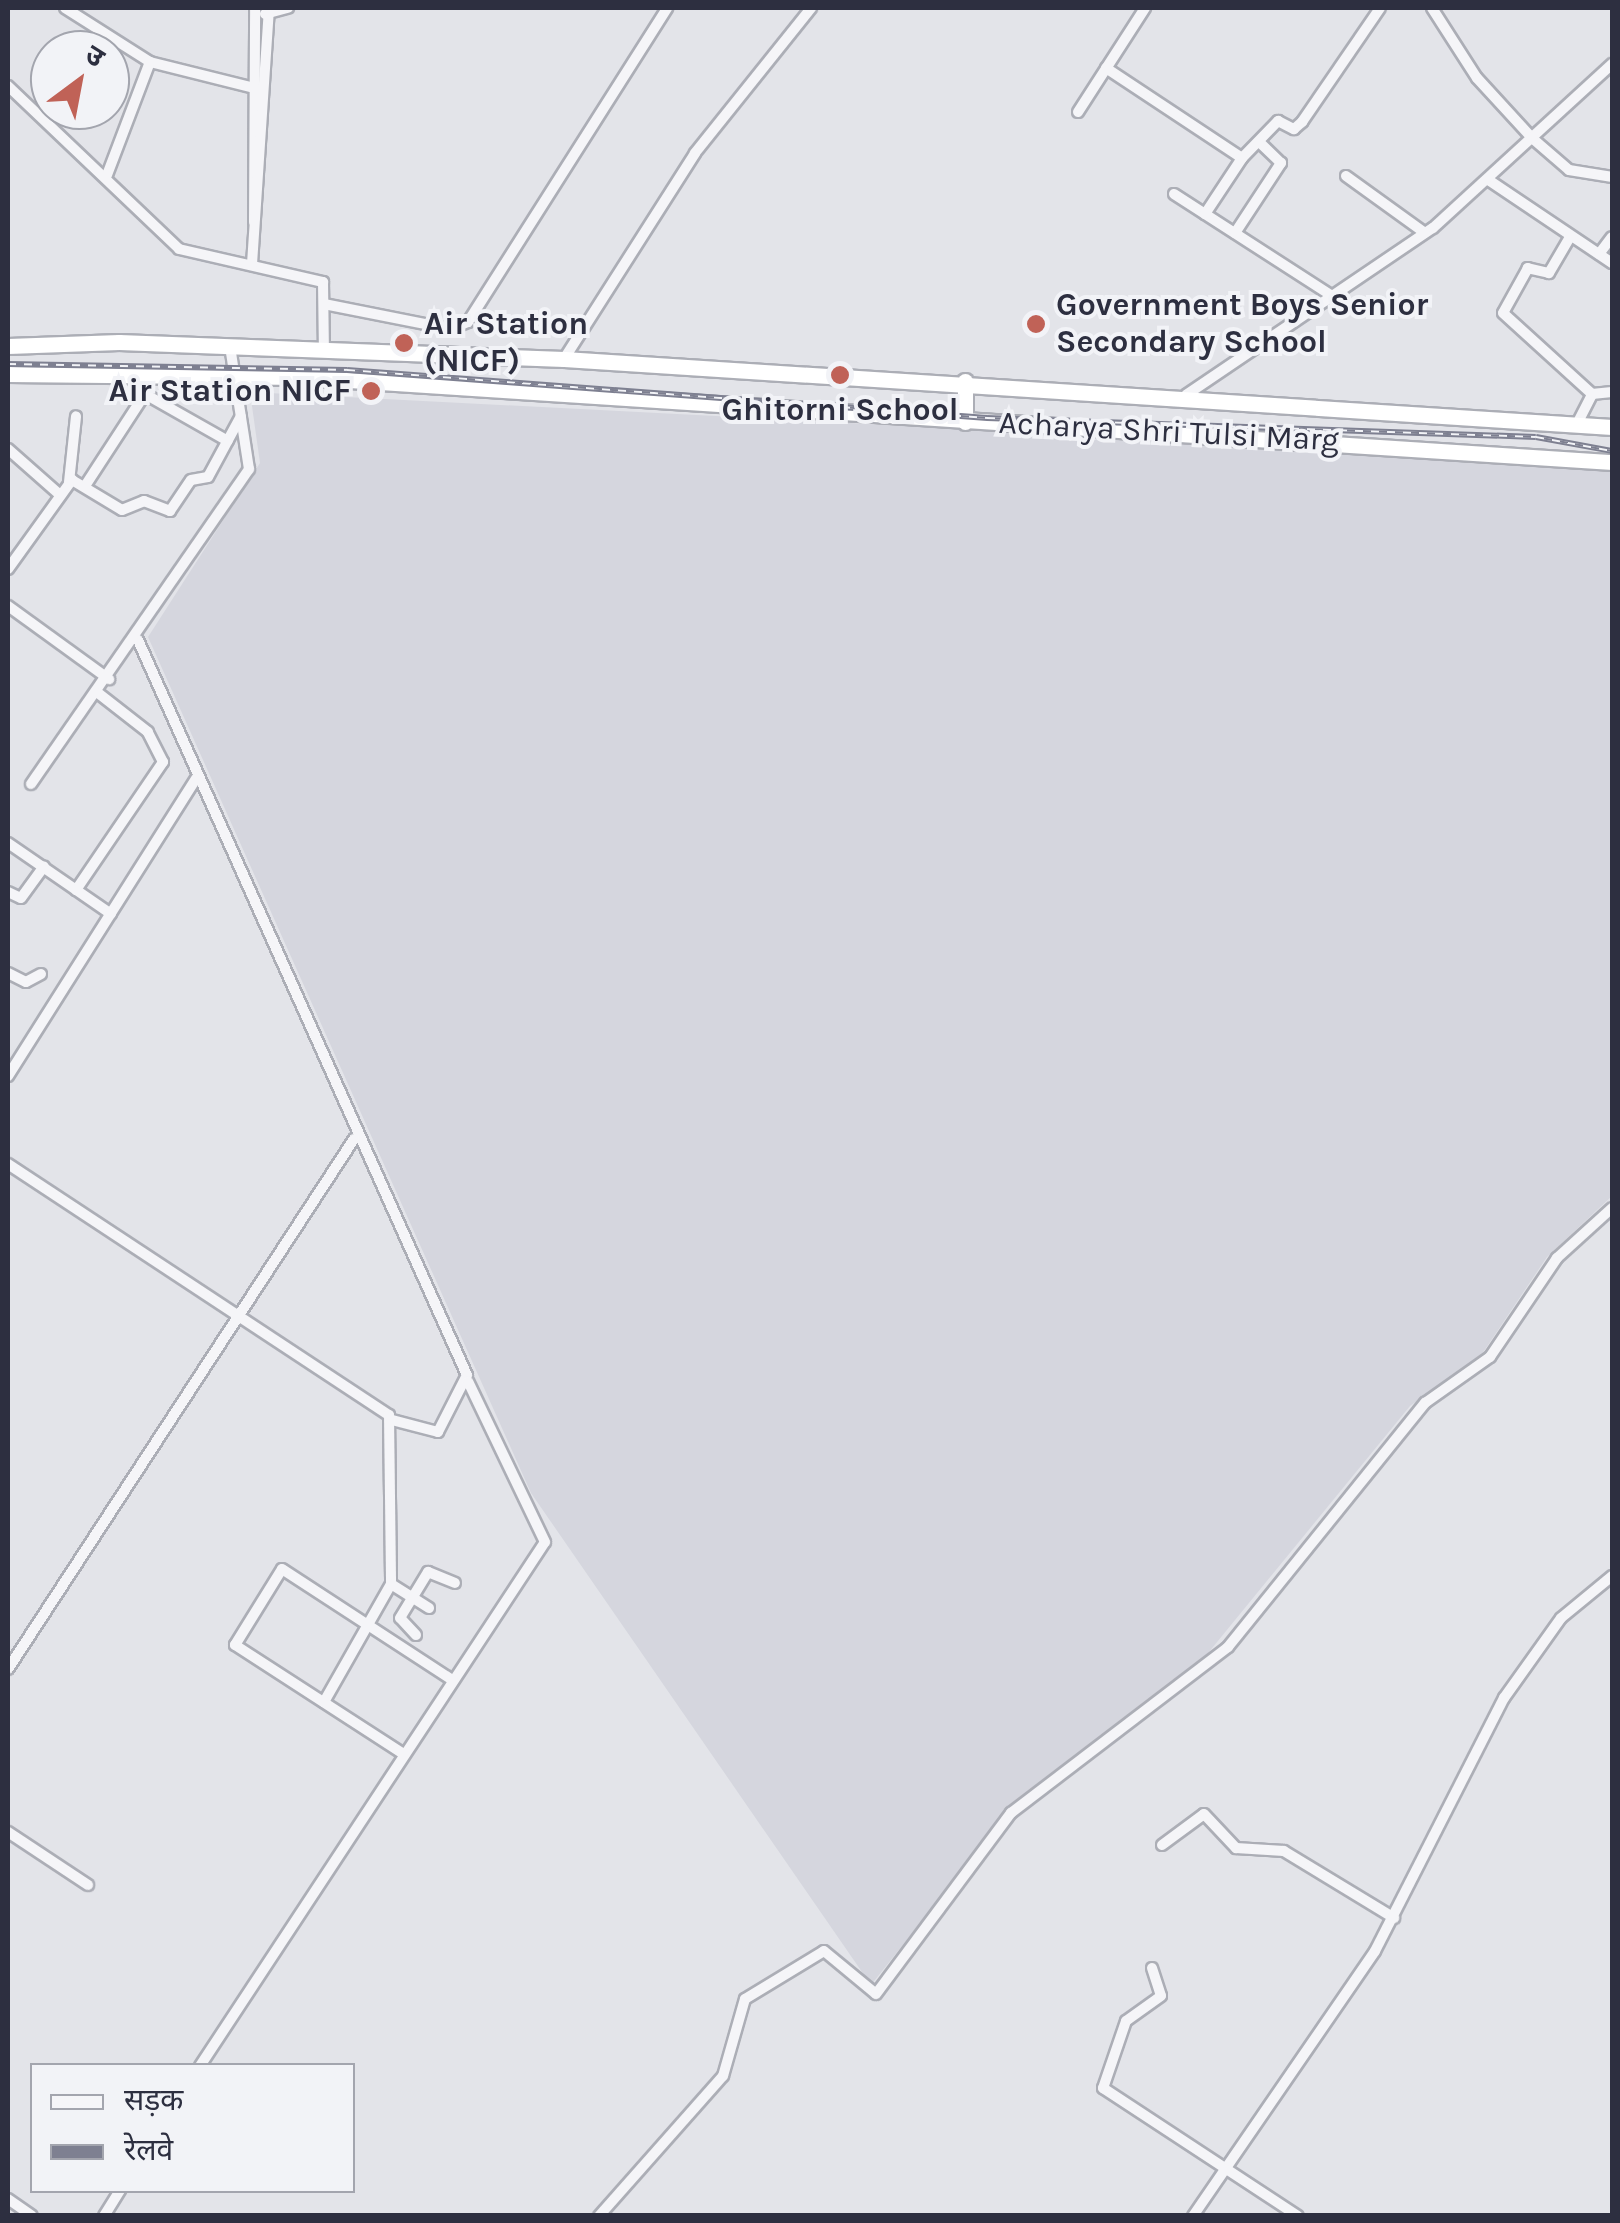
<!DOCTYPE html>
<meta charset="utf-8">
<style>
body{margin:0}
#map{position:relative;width:1620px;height:2223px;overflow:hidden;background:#e3e4e9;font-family:Karla,"Noto Sans Devanagari",sans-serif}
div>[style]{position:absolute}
.built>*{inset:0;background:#d5d6de}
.roads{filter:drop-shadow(2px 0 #acaeb6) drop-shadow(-2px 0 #acaeb6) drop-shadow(0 2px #acaeb6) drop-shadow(0 -2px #acaeb6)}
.minor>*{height:10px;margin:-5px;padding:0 5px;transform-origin:5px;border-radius:5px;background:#f5f5f8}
.highway>*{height:15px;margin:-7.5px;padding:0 7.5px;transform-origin:7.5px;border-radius:7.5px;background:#fff}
.rail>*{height:6px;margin-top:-3px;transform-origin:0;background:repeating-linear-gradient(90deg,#f2f3f7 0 8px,#7e8091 0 16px);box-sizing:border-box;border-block:2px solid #7e8091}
.dots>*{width:28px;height:28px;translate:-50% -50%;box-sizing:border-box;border:5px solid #f2f3f7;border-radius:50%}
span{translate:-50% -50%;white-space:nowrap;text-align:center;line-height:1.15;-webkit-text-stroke:8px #f2f3f7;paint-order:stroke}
.poi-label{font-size:32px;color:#2d2f40;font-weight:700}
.left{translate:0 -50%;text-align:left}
.right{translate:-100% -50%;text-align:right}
.street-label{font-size:32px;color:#2d2f40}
.frame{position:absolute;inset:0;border:10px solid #2d2f40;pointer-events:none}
.legend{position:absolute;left:30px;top:2063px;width:325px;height:130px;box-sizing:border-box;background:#f2f3f7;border:2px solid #a3a5ae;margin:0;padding:12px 18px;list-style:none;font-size:30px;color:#2d2f40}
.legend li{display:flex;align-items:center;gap:20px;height:50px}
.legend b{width:50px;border:2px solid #a3a5ae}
.north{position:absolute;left:30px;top:30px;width:100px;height:100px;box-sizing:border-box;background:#f2f3f7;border:2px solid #a3a5ae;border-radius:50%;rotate:32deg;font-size:28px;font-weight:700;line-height:40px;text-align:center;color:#2d2f40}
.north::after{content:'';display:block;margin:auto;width:35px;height:45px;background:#c06257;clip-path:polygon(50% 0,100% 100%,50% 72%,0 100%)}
</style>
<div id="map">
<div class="built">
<i style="clip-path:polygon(250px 392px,1529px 458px,1612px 472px,1612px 1196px,1547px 1257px,1482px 1354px,1410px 1406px,1204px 1658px,1008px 1812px,871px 1985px,531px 1493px,148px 637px,260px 463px)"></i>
</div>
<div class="roads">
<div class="minor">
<i style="left:65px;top:8px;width:101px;rotate:32.4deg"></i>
<i style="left:150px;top:62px;width:107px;rotate:14deg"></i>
<i style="left:1432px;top:8px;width:83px;rotate:57.3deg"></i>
<i style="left:1477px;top:78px;width:81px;rotate:47.5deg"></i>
<i style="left:1532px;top:138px;width:49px;rotate:40.9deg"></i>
<i style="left:1569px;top:170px;width:44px;rotate:9.2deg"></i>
<i style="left:265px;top:14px;width:24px;rotate:-15deg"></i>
<i style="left:1106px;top:68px;width:163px;rotate:33.5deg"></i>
<i style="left:1242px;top:158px;width:52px;rotate:-45.8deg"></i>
<i style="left:1278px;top:121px;width:18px;rotate:27deg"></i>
<i style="left:1294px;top:129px;width:11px;rotate:-41deg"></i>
<i style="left:1302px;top:122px;width:138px;rotate:-55.6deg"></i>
<i style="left:8px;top:86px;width:236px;rotate:43.6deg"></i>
<i style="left:179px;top:249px;width:148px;rotate:12.9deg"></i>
<i style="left:323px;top:282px;width:69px;rotate:89.2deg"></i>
<i style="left:1078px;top:112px;width:124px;rotate:-57.2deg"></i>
<i style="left:107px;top:175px;width:121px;rotate:-69.2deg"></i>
<i style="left:1346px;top:176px;width:97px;rotate:35.8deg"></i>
<i style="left:1490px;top:181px;width:147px;rotate:33.9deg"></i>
<i style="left:1174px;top:194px;width:194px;rotate:32.8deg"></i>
<i style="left:1205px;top:214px;width:67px;rotate:-56.5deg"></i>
<i style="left:254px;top:222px;width:214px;rotate:-89.7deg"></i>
<i style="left:1235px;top:233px;width:84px;rotate:-56.7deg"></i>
<i style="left:1281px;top:163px;width:29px;rotate:-136deg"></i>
<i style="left:1570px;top:237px;width:42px;rotate:120.3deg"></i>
<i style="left:1549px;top:273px;width:22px;rotate:-167deg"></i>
<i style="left:1528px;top:268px;width:51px;rotate:119.1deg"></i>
<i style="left:1503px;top:313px;width:120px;rotate:42.3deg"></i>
<i style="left:1599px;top:254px;width:21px;rotate:-53deg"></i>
<i style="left:252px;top:264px;width:257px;rotate:-86.2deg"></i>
<i style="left:324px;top:304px;width:128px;rotate:11.2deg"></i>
<i style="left:450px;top:329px;width:19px;rotate:-21deg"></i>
<i style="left:468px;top:322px;width:372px;rotate:-57.6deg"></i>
<i style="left:564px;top:359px;width:244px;rotate:-57.5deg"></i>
<i style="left:695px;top:153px;width:186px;rotate:-51.3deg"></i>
<i style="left:1186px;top:395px;width:298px;rotate:-34.1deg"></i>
<i style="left:1433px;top:228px;width:243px;rotate:-42.5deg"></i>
<i style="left:1579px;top:420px;width:29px;rotate:-63deg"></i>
<i style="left:1592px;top:394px;width:20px;rotate:-6deg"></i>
<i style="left:8px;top:449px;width:68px;rotate:41.4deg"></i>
<i style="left:69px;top:482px;width:66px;rotate:-83.9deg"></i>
<i style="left:85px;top:486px;width:110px;rotate:-56.9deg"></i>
<i style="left:145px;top:394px;width:95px;rotate:29.5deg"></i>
<i style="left:8px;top:569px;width:110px;rotate:-54.3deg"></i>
<i style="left:72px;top:480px;width:58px;rotate:31deg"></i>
<i style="left:122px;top:510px;width:24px;rotate:-22deg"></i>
<i style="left:144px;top:501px;width:28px;rotate:21deg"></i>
<i style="left:170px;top:511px;width:37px;rotate:-56deg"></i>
<i style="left:191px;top:480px;width:17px;rotate:-10deg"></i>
<i style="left:208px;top:477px;width:69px;rotate:-61.6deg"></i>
<i style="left:8px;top:606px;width:125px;rotate:35.9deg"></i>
<i style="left:138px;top:640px;width:805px;rotate:65.89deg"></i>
<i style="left:467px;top:1375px;width:64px;rotate:117deg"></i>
<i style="left:438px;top:1432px;width:48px;rotate:-165.4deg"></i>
<i style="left:31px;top:784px;width:383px;rotate:-55.3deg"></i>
<i style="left:249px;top:469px;width:124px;rotate:-98.8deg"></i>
<i style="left:8px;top:843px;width:125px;rotate:34.6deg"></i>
<i style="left:76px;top:890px;width:155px;rotate:-55.8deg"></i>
<i style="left:163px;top:762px;width:34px;rotate:-117deg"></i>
<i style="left:148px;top:732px;width:63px;rotate:-142deg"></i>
<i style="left:8px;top:892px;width:14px;rotate:25deg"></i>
<i style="left:21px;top:898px;width:39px;rotate:-54deg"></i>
<i style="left:8px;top:973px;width:20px;rotate:27deg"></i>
<i style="left:26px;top:982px;width:17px;rotate:-28deg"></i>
<i style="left:8px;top:1076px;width:352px;rotate:-57.7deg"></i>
<i style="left:8px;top:1164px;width:456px;rotate:33.4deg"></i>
<i style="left:389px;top:1415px;width:169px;rotate:89.3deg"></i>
<i style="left:391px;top:1584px;width:136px;rotate:119.6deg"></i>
<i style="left:391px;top:1584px;width:45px;rotate:32.3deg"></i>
<i style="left:416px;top:1635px;width:23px;rotate:-133deg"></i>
<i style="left:400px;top:1618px;width:54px;rotate:-58.7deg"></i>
<i style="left:428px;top:1572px;width:29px;rotate:22deg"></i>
<i style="left:8px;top:1669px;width:633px;rotate:-56.86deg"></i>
<i style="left:402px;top:1753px;width:199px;rotate:-147.1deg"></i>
<i style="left:235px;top:1645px;width:89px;rotate:-58.3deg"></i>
<i style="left:282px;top:1569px;width:203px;rotate:33.1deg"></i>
<i style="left:8px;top:1832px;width:96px;rotate:33.5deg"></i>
<i style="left:1162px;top:1845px;width:52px;rotate:-36.4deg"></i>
<i style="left:1204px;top:1814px;width:47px;rotate:46.7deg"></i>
<i style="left:1236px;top:1848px;width:48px;rotate:3.6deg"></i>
<i style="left:1284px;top:1851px;width:129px;rotate:31.3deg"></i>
<i style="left:1152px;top:1968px;width:29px;rotate:72deg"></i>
<i style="left:1161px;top:1996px;width:43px;rotate:144.5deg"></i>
<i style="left:1126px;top:2021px;width:71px;rotate:108.9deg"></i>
<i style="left:1103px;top:2088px;width:233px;rotate:33.3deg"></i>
<i style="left:200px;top:2066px;width:627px;rotate:-56.64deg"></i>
<i style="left:545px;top:1542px;width:178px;rotate:-115.6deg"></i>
<i style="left:8px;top:2199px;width:29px;rotate:35deg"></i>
<i style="left:104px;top:2216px;width:31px;rotate:-58deg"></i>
<i style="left:599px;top:2216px;width:187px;rotate:-48.5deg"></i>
<i style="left:723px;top:2076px;width:80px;rotate:-74.1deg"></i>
<i style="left:745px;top:1999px;width:92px;rotate:-31.3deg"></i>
<i style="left:824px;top:1951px;width:67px;rotate:39.6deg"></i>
<i style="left:876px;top:1994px;width:226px;rotate:-53.3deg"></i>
<i style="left:1011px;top:1813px;width:273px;rotate:-37.4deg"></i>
<i style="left:1228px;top:1647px;width:314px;rotate:-51.1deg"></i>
<i style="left:1425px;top:1403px;width:80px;rotate:-35.3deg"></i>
<i style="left:1490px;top:1357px;width:120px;rotate:-55.9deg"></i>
<i style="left:1557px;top:1258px;width:74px;rotate:-42.3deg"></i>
<i style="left:1193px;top:2216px;width:321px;rotate:-55.5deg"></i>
<i style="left:1375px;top:1951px;width:284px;rotate:-63deg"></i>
<i style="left:1504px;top:1698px;width:98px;rotate:-54.5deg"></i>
<i style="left:1561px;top:1618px;width:66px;rotate:-39.5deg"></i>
</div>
<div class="highway">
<i style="left:8px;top:346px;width:111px;rotate:-2.1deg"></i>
<i style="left:119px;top:342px;width:445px;rotate:2.2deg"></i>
<i style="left:564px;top:359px;width:1050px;rotate:3.71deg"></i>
<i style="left:8px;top:374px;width:295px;rotate:0.6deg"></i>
<i style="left:303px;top:377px;width:1312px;rotate:3.72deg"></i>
<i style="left:965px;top:381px;width:41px;rotate:90deg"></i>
</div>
</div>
<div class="rail">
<i style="left:8px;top:364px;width:339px;rotate:1deg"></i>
<i style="left:347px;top:370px;width:642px;rotate:4.29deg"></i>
<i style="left:987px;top:418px;width:549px;rotate:1.98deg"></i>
<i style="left:1536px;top:437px;width:77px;rotate:10.4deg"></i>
</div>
<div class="dots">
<i style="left:1036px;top:324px;background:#c06257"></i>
<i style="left:404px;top:343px;background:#c06257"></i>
<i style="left:840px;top:375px;background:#c06257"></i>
<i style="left:371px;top:391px;background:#c06257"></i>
</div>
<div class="poi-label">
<span class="left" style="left:1056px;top:324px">Government Boys Senior<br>Secondary School</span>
<span class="left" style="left:424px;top:343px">Air Station<br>(NICF)</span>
<span class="right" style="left:351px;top:391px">Air Station NICF</span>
<span style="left:840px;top:410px">Ghitorni School</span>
</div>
<div class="street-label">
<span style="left:1169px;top:432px;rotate:3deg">Acharya Shri Tulsi Marg</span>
</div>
<div class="frame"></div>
<ul class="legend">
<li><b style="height:12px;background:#f5f5f8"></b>सड़क</li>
<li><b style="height:12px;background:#7e8091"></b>रेलवे</li>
</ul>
<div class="north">उ</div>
</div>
